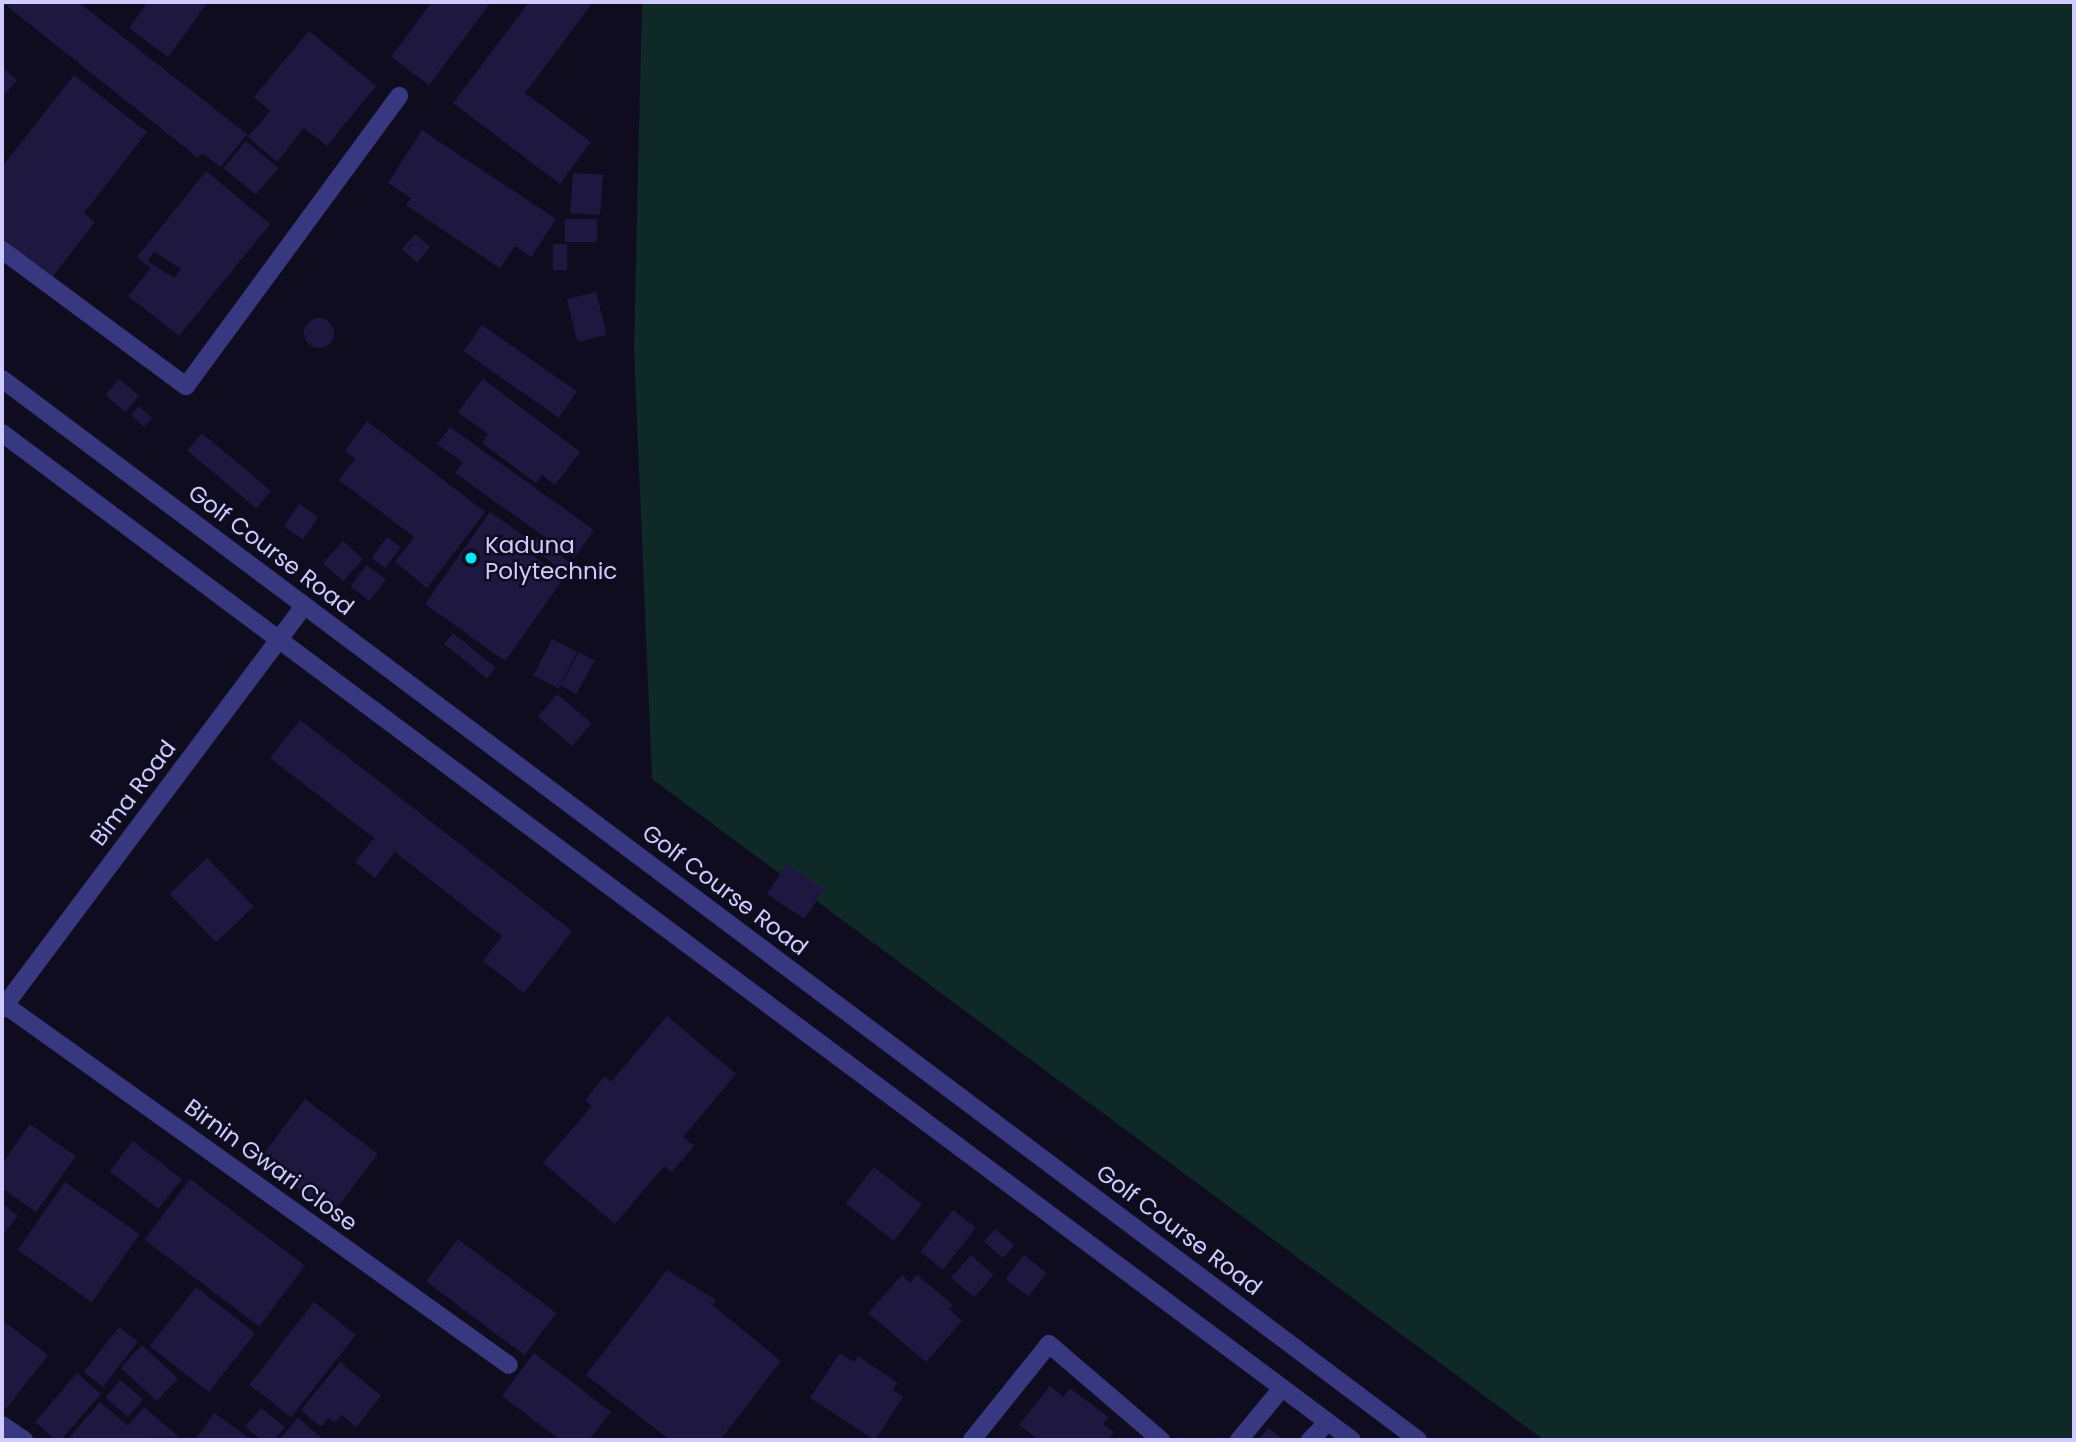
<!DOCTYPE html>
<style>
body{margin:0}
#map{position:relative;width:2076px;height:1442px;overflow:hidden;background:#0f0c1f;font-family:Poppins,sans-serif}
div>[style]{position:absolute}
.green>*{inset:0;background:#0f2927}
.building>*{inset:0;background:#1e1840;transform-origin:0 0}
.round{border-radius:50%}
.service>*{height:18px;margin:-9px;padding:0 9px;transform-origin:9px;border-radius:9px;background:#37387f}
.minor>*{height:18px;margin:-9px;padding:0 9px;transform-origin:9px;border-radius:9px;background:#37387f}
.tertiary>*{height:18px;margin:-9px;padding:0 9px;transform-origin:9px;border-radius:9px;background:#37387f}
.dots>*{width:19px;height:19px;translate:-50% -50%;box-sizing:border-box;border:4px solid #0f0c1f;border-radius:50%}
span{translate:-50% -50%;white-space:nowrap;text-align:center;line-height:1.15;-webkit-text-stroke:5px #0f0c1f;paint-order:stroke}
.poi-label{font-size:23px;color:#cecbff}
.left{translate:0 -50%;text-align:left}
.street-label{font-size:23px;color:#cecbff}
.frame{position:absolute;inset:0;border:4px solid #cecbff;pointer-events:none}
</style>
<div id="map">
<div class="green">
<i style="clip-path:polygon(642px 2px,2074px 2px,2074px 1440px,1544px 1440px,652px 779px,634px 349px)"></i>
</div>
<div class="building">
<i style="clip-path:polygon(2px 2px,78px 2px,247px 134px,221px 167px,202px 153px,198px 158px)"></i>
<i style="clip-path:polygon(148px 2px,208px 2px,168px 57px,129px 28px)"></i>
<i style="clip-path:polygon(432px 2px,491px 2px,429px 85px,391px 57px)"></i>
<i style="clip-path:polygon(529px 2px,593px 2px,525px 93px,591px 142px,560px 184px,453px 103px)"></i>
<i style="clip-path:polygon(309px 31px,376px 86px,327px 146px,304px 128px,277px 162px,248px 137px,270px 111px,254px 97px)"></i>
<i style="clip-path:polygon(2px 67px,17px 80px,2px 98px)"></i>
<i style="clip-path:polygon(74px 75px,147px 132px,84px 213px,95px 222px,50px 280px,2px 243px,2px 167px)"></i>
<i style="clip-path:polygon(422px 130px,556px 219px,531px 257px,515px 246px,500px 268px,406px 205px,411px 198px,388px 183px)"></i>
<i style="left:246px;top:141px;width:42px;height:35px;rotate:40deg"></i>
<i style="clip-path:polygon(evenodd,206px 171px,270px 224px,179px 336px,128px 296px,151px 268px,137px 257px,206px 171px,154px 252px,181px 269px,174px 278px,148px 261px,154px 252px)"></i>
<i style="left:573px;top:173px;width:30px;height:40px;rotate:4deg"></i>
<i style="left:565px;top:219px;width:32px;height:23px"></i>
<i style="left:415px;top:234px;width:20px;height:20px;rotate:41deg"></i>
<i style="left:553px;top:244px;width:14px;height:26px"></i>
<i style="left:596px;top:292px;width:44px;height:30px;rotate:76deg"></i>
<i class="round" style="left:304px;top:318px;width:30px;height:30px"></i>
<i style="left:482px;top:325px;width:116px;height:32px;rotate:35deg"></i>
<i style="left:119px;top:379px;width:26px;height:21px;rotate:40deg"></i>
<i style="clip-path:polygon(483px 379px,580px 452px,555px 485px,542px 475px,536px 483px,482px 443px,488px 434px,458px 412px)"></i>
<i style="left:139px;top:406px;width:18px;height:12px;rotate:43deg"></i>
<i style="clip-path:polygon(367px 421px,485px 512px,427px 588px,395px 562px,414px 537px,339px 480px,355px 459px,345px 451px)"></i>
<i style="clip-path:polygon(450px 427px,594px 530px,574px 558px,455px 473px,463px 462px,437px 444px)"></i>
<i style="left:202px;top:433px;width:90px;height:23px;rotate:40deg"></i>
<i style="left:299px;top:504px;width:23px;height:27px;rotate:34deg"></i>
<i style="clip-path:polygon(490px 512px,528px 539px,522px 548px,564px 578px,505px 661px,425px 604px)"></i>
<i style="left:387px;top:537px;width:17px;height:26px;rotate:36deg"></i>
<i style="left:537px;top:537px;width:46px;height:11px;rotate:38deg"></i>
<i style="left:343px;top:541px;width:27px;height:30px;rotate:42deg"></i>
<i style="left:367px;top:565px;width:24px;height:27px;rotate:38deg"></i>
<i style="left:453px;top:633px;width:55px;height:14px;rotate:39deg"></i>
<i style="left:552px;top:639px;width:28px;height:41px;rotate:27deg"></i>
<i style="left:579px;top:652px;width:18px;height:38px;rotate:29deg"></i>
<i style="left:557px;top:694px;width:45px;height:30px;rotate:40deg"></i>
<i style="clip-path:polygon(300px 720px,572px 931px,524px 993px,483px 961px,502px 936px,395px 852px,375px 878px,355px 862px,374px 838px,270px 758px)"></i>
<i style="left:207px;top:858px;width:67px;height:52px;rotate:46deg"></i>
<i style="left:787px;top:864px;width:45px;height:36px;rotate:34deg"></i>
<i style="clip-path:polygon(667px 1016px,736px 1074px,683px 1137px,694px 1146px,672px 1172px,664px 1166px,615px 1224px,543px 1163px,592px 1106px,585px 1100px,605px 1076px,611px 1082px)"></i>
<i style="left:305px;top:1099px;width:91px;height:76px;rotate:37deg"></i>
<i style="clip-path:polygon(30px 1124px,76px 1156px,36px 1212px,2px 1188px,2px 1164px)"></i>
<i style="left:133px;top:1141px;width:62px;height:38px;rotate:38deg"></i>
<i style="left:874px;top:1167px;width:61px;height:46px;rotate:38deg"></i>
<i style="left:190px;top:1179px;width:144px;height:76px;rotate:37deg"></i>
<i style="left:65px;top:1182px;width:91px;height:83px;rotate:35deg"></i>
<i style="clip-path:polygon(2px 1203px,18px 1216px,2px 1236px)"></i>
<i style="left:953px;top:1210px;width:29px;height:53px;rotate:38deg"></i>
<i style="left:995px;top:1229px;width:25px;height:17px;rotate:40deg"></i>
<i style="left:458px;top:1239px;width:123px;height:53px;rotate:37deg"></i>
<i style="left:971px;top:1255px;width:30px;height:30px;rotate:41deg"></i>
<i style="left:1024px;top:1255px;width:29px;height:30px;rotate:38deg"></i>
<i style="clip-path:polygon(667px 1270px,716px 1300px,712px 1305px,781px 1361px,720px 1440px,670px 1440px,586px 1375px)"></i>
<i style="clip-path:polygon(902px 1275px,910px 1283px,917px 1275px,953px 1305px,949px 1309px,962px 1321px,926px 1362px,868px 1313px)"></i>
<i style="left:196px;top:1287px;width:75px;height:75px;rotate:38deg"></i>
<i style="left:314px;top:1302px;width:53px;height:105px;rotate:38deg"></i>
<i style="clip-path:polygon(2px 1320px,48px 1355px,6px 1409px,2px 1405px)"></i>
<i style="left:119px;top:1327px;width:24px;height:57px;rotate:38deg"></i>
<i style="left:142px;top:1345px;width:49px;height:31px;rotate:43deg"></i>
<i style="clip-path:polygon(534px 1353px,611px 1412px,589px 1440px,560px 1440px,502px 1396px)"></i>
<i style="clip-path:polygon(840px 1353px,854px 1362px,858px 1356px,898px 1383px,893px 1390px,903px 1397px,875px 1440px,810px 1398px)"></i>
<i style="clip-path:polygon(340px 1362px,381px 1396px,356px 1427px,342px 1415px,335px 1423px,328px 1418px,321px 1427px,301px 1410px)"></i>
<i style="clip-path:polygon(77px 1373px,101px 1394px,61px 1440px,56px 1440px,35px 1422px)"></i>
<i style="left:120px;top:1380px;width:30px;height:23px;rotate:40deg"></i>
<i style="clip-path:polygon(1050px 1386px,1063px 1397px,1070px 1388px,1108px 1417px,1103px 1424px,1114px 1432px,1108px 1440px,1039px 1440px,1019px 1425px)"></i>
<i style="clip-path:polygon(100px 1402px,128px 1426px,144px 1407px,179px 1437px,67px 1440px)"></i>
<i style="clip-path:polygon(261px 1408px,285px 1427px,274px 1440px,262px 1440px,245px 1427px)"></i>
<i style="clip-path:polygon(214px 1413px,252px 1440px,195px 1440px)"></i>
<i style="clip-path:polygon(298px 1418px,324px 1440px,279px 1440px)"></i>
<i style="clip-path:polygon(1268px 1428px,1284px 1440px,1258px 1440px)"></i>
</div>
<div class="service">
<i style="left:2px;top:250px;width:229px;rotate:36.5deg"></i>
<i style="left:186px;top:386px;width:360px;rotate:-53.7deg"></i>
</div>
<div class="minor">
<i style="left:5px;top:1005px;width:619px;rotate:35.54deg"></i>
<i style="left:2px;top:1009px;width:504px;rotate:-53.15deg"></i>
<i style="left:2px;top:1425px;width:27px;rotate:34deg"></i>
<i style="left:972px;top:1440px;width:123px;rotate:-51.3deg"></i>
<i style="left:1049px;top:1344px;width:148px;rotate:40.6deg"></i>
<i style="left:1239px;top:1440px;width:67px;rotate:-50.4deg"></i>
<i style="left:1310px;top:1440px;width:25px;rotate:-45deg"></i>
</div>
<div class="tertiary">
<i style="left:2px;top:379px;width:1769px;rotate:36.84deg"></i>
<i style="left:2px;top:433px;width:1684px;rotate:36.72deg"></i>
</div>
<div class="dots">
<i style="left:471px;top:558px;background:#00eaf6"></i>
</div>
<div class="poi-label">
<span class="left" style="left:485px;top:558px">Kaduna<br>Polytechnic</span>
</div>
<div class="street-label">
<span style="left:271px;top:550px;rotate:37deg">Golf Course Road</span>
<span style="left:133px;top:793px;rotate:-53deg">Bima Road</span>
<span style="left:725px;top:890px;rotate:37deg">Golf Course Road</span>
<span style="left:271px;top:1165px;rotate:36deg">Birnin Gwari Close</span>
<span style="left:1179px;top:1230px;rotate:37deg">Golf Course Road</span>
</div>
<div class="frame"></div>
</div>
